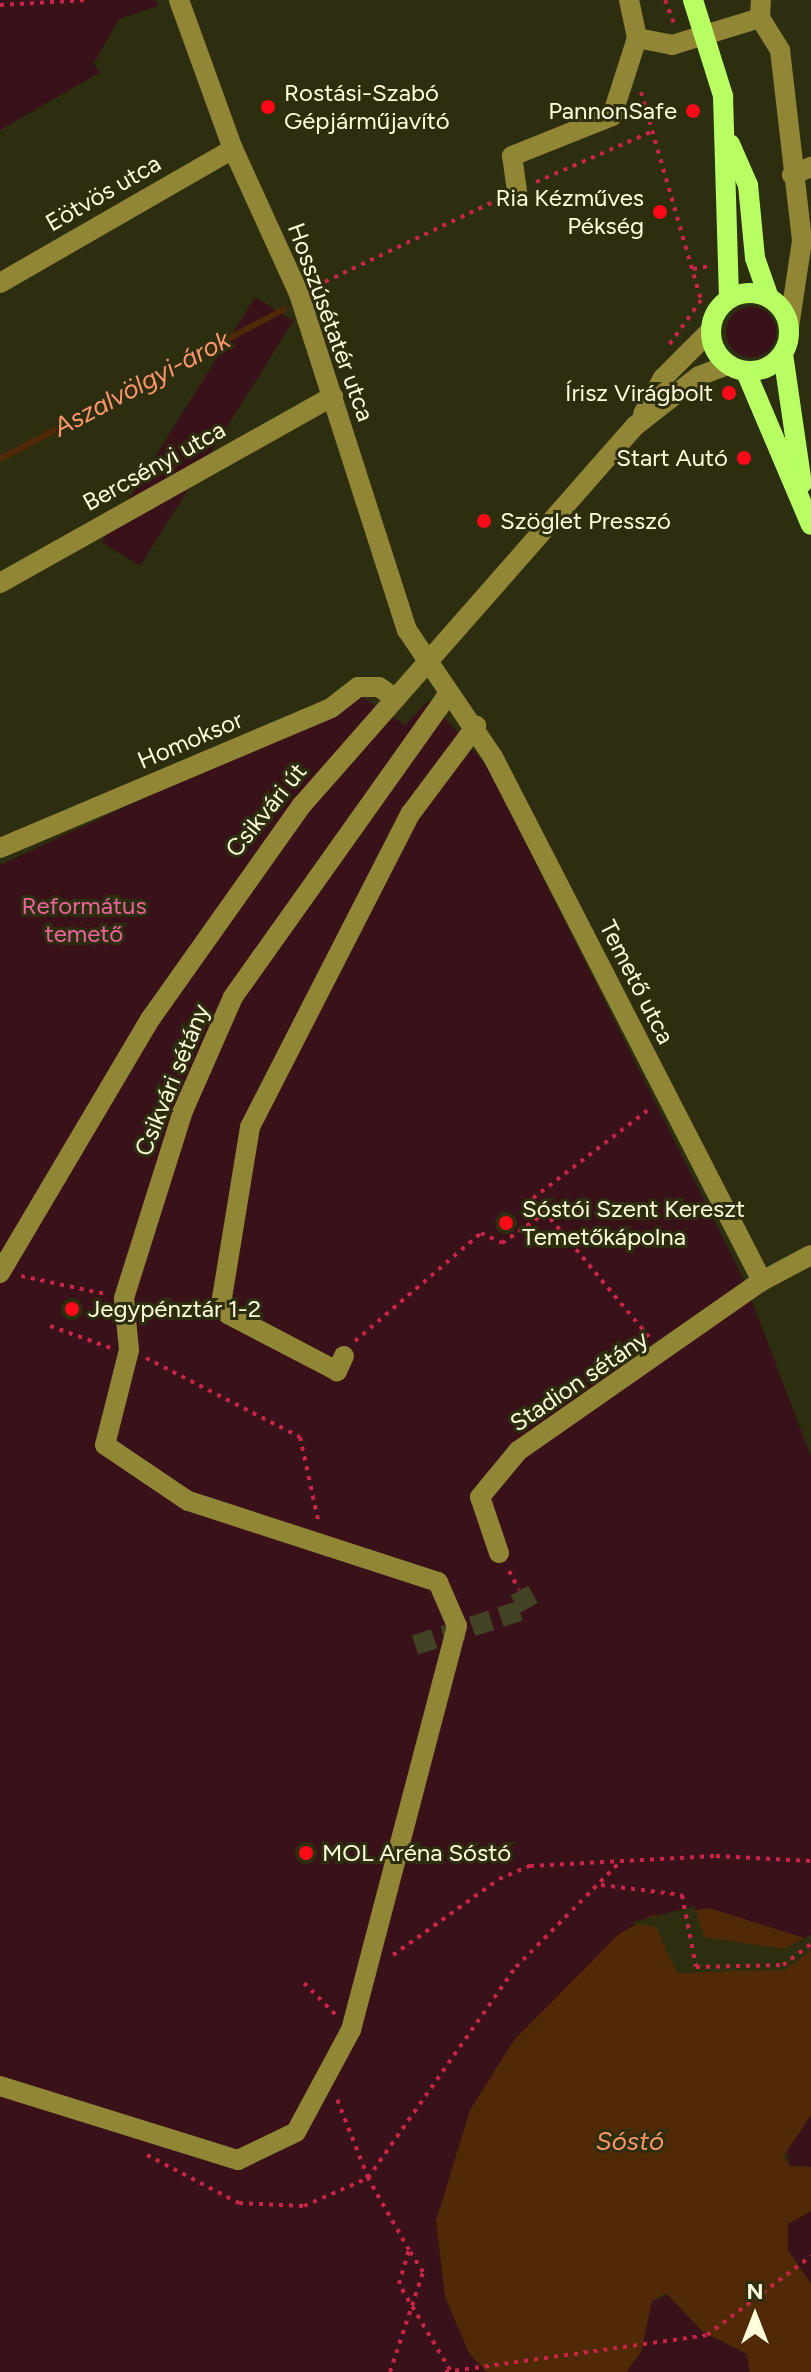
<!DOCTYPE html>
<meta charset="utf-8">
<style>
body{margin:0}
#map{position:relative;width:811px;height:2372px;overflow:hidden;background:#2d2e0f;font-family:Figtree,sans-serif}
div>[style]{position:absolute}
.green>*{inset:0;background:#381119;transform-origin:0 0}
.round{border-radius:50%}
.water>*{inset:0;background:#502906}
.pier>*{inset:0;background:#2d2e0f}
.stream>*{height:6px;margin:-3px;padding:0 3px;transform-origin:3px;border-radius:3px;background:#502906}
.minor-tunnel>*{height:20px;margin-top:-10px;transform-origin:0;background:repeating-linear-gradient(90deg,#424324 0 20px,transparent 0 30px)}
.path>*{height:4px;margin-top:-2px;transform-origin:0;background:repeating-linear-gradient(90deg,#ca2449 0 4px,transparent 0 10px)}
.minor>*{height:20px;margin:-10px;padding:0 10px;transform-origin:10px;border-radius:10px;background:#918536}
.major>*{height:20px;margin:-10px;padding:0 10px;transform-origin:10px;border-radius:10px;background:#b7ff63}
.major>.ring{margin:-10px;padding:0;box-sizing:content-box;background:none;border:20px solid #b7ff63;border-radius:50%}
.dots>*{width:22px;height:22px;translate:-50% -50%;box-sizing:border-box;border:4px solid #2d2e0f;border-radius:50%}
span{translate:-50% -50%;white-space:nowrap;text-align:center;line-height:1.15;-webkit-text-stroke:6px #2d2e0f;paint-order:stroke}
.poi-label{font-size:24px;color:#fffddc}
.left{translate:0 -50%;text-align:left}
.right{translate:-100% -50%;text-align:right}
.street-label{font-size:24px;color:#fffddc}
.park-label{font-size:24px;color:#ed639c}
.water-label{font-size:26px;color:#ff966a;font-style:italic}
.north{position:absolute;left:715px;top:2276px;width:80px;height:80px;-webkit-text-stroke:6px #2d2e0f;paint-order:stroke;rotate:0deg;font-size:22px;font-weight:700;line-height:32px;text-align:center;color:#fffddc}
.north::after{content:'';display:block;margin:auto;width:28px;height:36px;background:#fffddc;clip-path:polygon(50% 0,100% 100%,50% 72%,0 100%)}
</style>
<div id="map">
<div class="green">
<i style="clip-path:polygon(0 0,156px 0,158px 6px,119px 19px,94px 63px,99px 73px,0 130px)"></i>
<i style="left:255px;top:297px;width:45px;height:289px;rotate:32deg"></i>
<i class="round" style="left:726px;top:307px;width:50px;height:50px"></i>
<i style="clip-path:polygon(362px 697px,405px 725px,429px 700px,487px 766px,744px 1280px,811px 1457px,811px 1940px,694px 2261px,652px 2301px,672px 2293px,702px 2331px,747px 2354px,750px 2372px,0 2372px,0 865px)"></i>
<i style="clip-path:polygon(811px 2115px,811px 2167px,790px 2166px,785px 2148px)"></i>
<i style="clip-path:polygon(811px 2211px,811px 2284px,788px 2250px,788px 2224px)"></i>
</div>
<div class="water">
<i style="clip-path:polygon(709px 1908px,811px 1940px,811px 2115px,783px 2157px,790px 2166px,811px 2167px,811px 2211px,788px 2224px,788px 2250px,811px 2284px,811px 2372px,750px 2372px,747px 2354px,702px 2331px,666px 2293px,652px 2301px,641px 2352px,626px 2372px,487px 2372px,469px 2353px,445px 2297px,436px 2221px,470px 2110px,514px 2040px,619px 1934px,650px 1916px)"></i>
</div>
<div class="pier">
<i style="clip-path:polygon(694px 1906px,704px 1937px,784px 1949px,811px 1935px,811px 1951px,784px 1970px,677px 1973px,656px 1927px,630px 1923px)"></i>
</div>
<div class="stream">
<i style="left:0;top:459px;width:321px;rotate:-27.8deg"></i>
</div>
<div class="minor-tunnel">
<i style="left:415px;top:1645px;width:120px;rotate:-18deg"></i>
<i style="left:529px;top:1608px;width:21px;rotate:-119deg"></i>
</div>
<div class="path">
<i style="left:665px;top:0;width:26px;rotate:69deg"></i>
<i style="left:0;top:5px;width:87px;rotate:-3.3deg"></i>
<i style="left:641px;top:92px;width:216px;rotate:73.9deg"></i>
<i style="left:701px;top:300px;width:55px;rotate:125.4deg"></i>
<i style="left:536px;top:182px;width:125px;rotate:-23.5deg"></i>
<i style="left:693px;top:269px;width:17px;rotate:-10deg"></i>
<i style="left:316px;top:286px;width:203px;rotate:-25.4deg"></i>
<i style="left:21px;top:1276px;width:87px;rotate:12deg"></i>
<i style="left:50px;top:1326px;width:65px;rotate:19.8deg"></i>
<i style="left:649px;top:1337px;width:181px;rotate:-129.8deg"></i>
<i style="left:533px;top:1198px;width:150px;rotate:-37.4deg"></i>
<i style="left:355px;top:1341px;width:166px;rotate:-40.6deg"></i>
<i style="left:481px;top:1233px;width:23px;rotate:25deg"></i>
<i style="left:502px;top:1243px;width:52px;rotate:-34.9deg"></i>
<i style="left:146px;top:1358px;width:173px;rotate:27.2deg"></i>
<i style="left:300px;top:1437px;width:89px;rotate:77.7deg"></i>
<i style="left:509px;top:1571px;width:21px;rotate:62deg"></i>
<i style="left:601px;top:1885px;width:82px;rotate:7deg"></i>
<i style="left:682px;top:1895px;width:73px;rotate:79deg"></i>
<i style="left:696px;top:1967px;width:87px;rotate:-1.3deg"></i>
<i style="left:783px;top:1965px;width:35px;rotate:-37deg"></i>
<i style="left:393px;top:1955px;width:130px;rotate:-35.6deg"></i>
<i style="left:499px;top:1879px;width:34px;rotate:-23deg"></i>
<i style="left:530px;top:1866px;width:186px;rotate:-3.1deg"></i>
<i style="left:716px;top:1856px;width:95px;rotate:3deg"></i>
<i style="left:304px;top:1983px;width:44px;rotate:45deg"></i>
<i style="left:147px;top:2155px;width:104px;rotate:27.6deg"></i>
<i style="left:239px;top:2203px;width:65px;rotate:2.6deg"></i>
<i style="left:304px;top:2206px;width:70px;rotate:-23.6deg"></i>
<i style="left:368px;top:2178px;width:85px;rotate:-111.4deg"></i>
<i style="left:450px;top:2370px;width:100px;rotate:-120.7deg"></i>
<i style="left:399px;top:2284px;width:35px;rotate:-74deg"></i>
<i style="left:409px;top:2250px;width:83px;rotate:-119.7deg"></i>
<i style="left:368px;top:2178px;width:258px;rotate:-55deg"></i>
<i style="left:516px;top:1967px;width:144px;rotate:-45.3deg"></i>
<i style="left:390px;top:2372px;width:105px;rotate:-71.7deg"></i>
<i style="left:423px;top:2272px;width:26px;rotate:-122deg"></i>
<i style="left:445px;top:2372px;width:265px;rotate:-8deg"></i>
<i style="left:707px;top:2335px;width:131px;rotate:-37.2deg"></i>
</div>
<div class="minor">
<i style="left:179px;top:0;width:158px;rotate:70.1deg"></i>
<i style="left:233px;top:149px;width:159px;rotate:65.5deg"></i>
<i style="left:299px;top:294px;width:353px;rotate:72.2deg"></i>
<i style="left:407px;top:630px;width:153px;rotate:55.9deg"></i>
<i style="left:493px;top:757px;width:589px;rotate:62.83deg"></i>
<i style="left:762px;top:1281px;width:55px;rotate:-28deg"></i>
<i style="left:629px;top:0;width:39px;rotate:78deg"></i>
<i style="left:637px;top:38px;width:36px;rotate:11deg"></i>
<i style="left:672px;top:45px;width:92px;rotate:-17.1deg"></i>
<i style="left:760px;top:18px;width:18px;rotate:-87deg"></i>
<i style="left:760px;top:18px;width:38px;rotate:58deg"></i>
<i style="left:780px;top:50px;width:192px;rotate:83.4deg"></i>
<i style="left:802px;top:241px;width:87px;rotate:98.6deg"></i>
<i style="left:792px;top:175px;width:21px;rotate:-23deg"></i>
<i style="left:517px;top:191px;width:35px;rotate:-98deg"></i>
<i style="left:512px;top:156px;width:108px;rotate:-21.8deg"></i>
<i style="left:612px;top:116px;width:82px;rotate:-72.2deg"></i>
<i style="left:0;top:283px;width:269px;rotate:-29.9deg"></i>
<i style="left:643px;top:414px;width:41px;rotate:-60.9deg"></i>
<i style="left:663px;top:378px;width:66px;rotate:-45deg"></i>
<i style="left:0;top:583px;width:382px;rotate:-29.3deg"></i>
<i style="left:0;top:848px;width:359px;rotate:-22.9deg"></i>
<i style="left:331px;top:708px;width:34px;rotate:-38deg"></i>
<i style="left:358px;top:687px;width:21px"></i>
<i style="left:379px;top:687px;width:19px;rotate:35deg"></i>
<i style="left:0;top:1273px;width:296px;rotate:-59.4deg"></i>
<i style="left:151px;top:1018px;width:261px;rotate:-54.7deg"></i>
<i style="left:302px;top:805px;width:505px;rotate:-48.7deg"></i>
<i style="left:635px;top:426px;width:81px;rotate:-38deg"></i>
<i style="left:699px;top:376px;width:30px;rotate:-21deg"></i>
<i style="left:344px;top:1356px;width:17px;rotate:115deg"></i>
<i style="left:337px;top:1371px;width:123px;rotate:-152.4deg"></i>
<i style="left:228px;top:1314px;width:17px;rotate:-111deg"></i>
<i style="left:222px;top:1298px;width:173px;rotate:-80.7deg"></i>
<i style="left:250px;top:1127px;width:353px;rotate:-62.9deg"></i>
<i style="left:411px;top:813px;width:109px;rotate:-53.2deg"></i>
<i style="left:499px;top:1553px;width:59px;rotate:-108.7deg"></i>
<i style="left:480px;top:1497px;width:60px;rotate:-50.4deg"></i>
<i style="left:518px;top:1451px;width:297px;rotate:-34.9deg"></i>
<i style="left:0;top:2086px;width:249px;rotate:17.3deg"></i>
<i style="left:238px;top:2160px;width:64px;rotate:-25.8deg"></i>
<i style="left:296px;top:2132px;width:116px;rotate:-61.7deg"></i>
<i style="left:351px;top:2030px;width:418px;rotate:-75.3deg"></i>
<i style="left:457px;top:1626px;width:48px;rotate:-113.4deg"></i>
<i style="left:438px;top:1582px;width:263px;rotate:-162deg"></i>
<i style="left:188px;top:1501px;width:100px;rotate:-146deg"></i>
<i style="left:105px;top:1445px;width:98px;rotate:-75.8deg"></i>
<i style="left:129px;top:1350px;width:52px;rotate:-95.5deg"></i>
<i style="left:124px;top:1298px;width:196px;rotate:-72.5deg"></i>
<i style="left:183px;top:1111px;width:124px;rotate:-66.3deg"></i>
<i style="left:233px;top:997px;width:373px;rotate:-54.6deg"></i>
</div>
<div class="major">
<i style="left:693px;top:0;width:101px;rotate:72.6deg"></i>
<i style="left:723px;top:96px;width:202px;rotate:88.3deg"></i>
<i style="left:730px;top:144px;width:45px;rotate:66.3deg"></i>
<i style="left:748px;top:185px;width:73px;rotate:84.5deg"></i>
<i style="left:755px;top:258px;width:42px;rotate:70.7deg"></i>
<i class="ring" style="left:711px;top:293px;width:58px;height:58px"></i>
<i style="left:783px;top:354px;width:131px;rotate:81.7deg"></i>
<i style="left:746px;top:372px;width:166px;rotate:67deg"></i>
</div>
<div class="dots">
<i style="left:268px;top:107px;background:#ff0817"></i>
<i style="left:693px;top:111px;background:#ff0817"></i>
<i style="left:660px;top:212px;background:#ff0817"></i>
<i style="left:729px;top:393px;background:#ff0817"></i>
<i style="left:744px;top:458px;background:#ff0817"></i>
<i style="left:484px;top:521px;background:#ff0817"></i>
<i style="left:506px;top:1223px;background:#ff0817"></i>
<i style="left:72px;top:1309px;background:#ff0817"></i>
<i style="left:306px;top:1853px;background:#ff0817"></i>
</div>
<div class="poi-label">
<span class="left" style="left:284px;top:107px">Rostási-Szabó<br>Gépjárműjavító</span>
<span class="right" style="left:677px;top:111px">PannonSafe</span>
<span class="right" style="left:644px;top:212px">Ria Kézműves<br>Pékség</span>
<span class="right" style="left:713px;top:393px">Írisz Virágbolt</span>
<span class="right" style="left:728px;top:458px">Start Autó</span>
<span class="left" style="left:500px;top:521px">Szöglet Presszó</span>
<span class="left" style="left:522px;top:1223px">Sóstói Szent Kereszt<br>Temetőkápolna</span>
<span class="left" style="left:88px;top:1309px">Jegypénztár 1-2</span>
<span class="left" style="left:322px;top:1853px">MOL Aréna Sóstó</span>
</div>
<div class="street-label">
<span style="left:103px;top:193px;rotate:-30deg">Eötvös utca</span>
<span style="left:331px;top:322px;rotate:70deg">Hosszúsétatér utca</span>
<span style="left:154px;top:466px;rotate:-29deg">Bercsényi utca</span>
<span style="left:190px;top:740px;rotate:-23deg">Homoksor</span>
<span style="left:266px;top:810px;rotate:-51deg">Csikvári út</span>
<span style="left:637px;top:982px;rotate:63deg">Temető utca</span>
<span style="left:172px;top:1080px;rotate:-68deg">Csikvári sétány</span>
<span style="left:579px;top:1381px;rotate:-34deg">Stadion sétány</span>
</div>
<div class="park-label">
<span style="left:84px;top:920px">Református<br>temető</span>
</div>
<div class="water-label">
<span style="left:142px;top:384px;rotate:-28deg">Aszalvölgyi-árok</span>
<span style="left:630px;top:2142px">Sóstó</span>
</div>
<div class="north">N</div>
</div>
